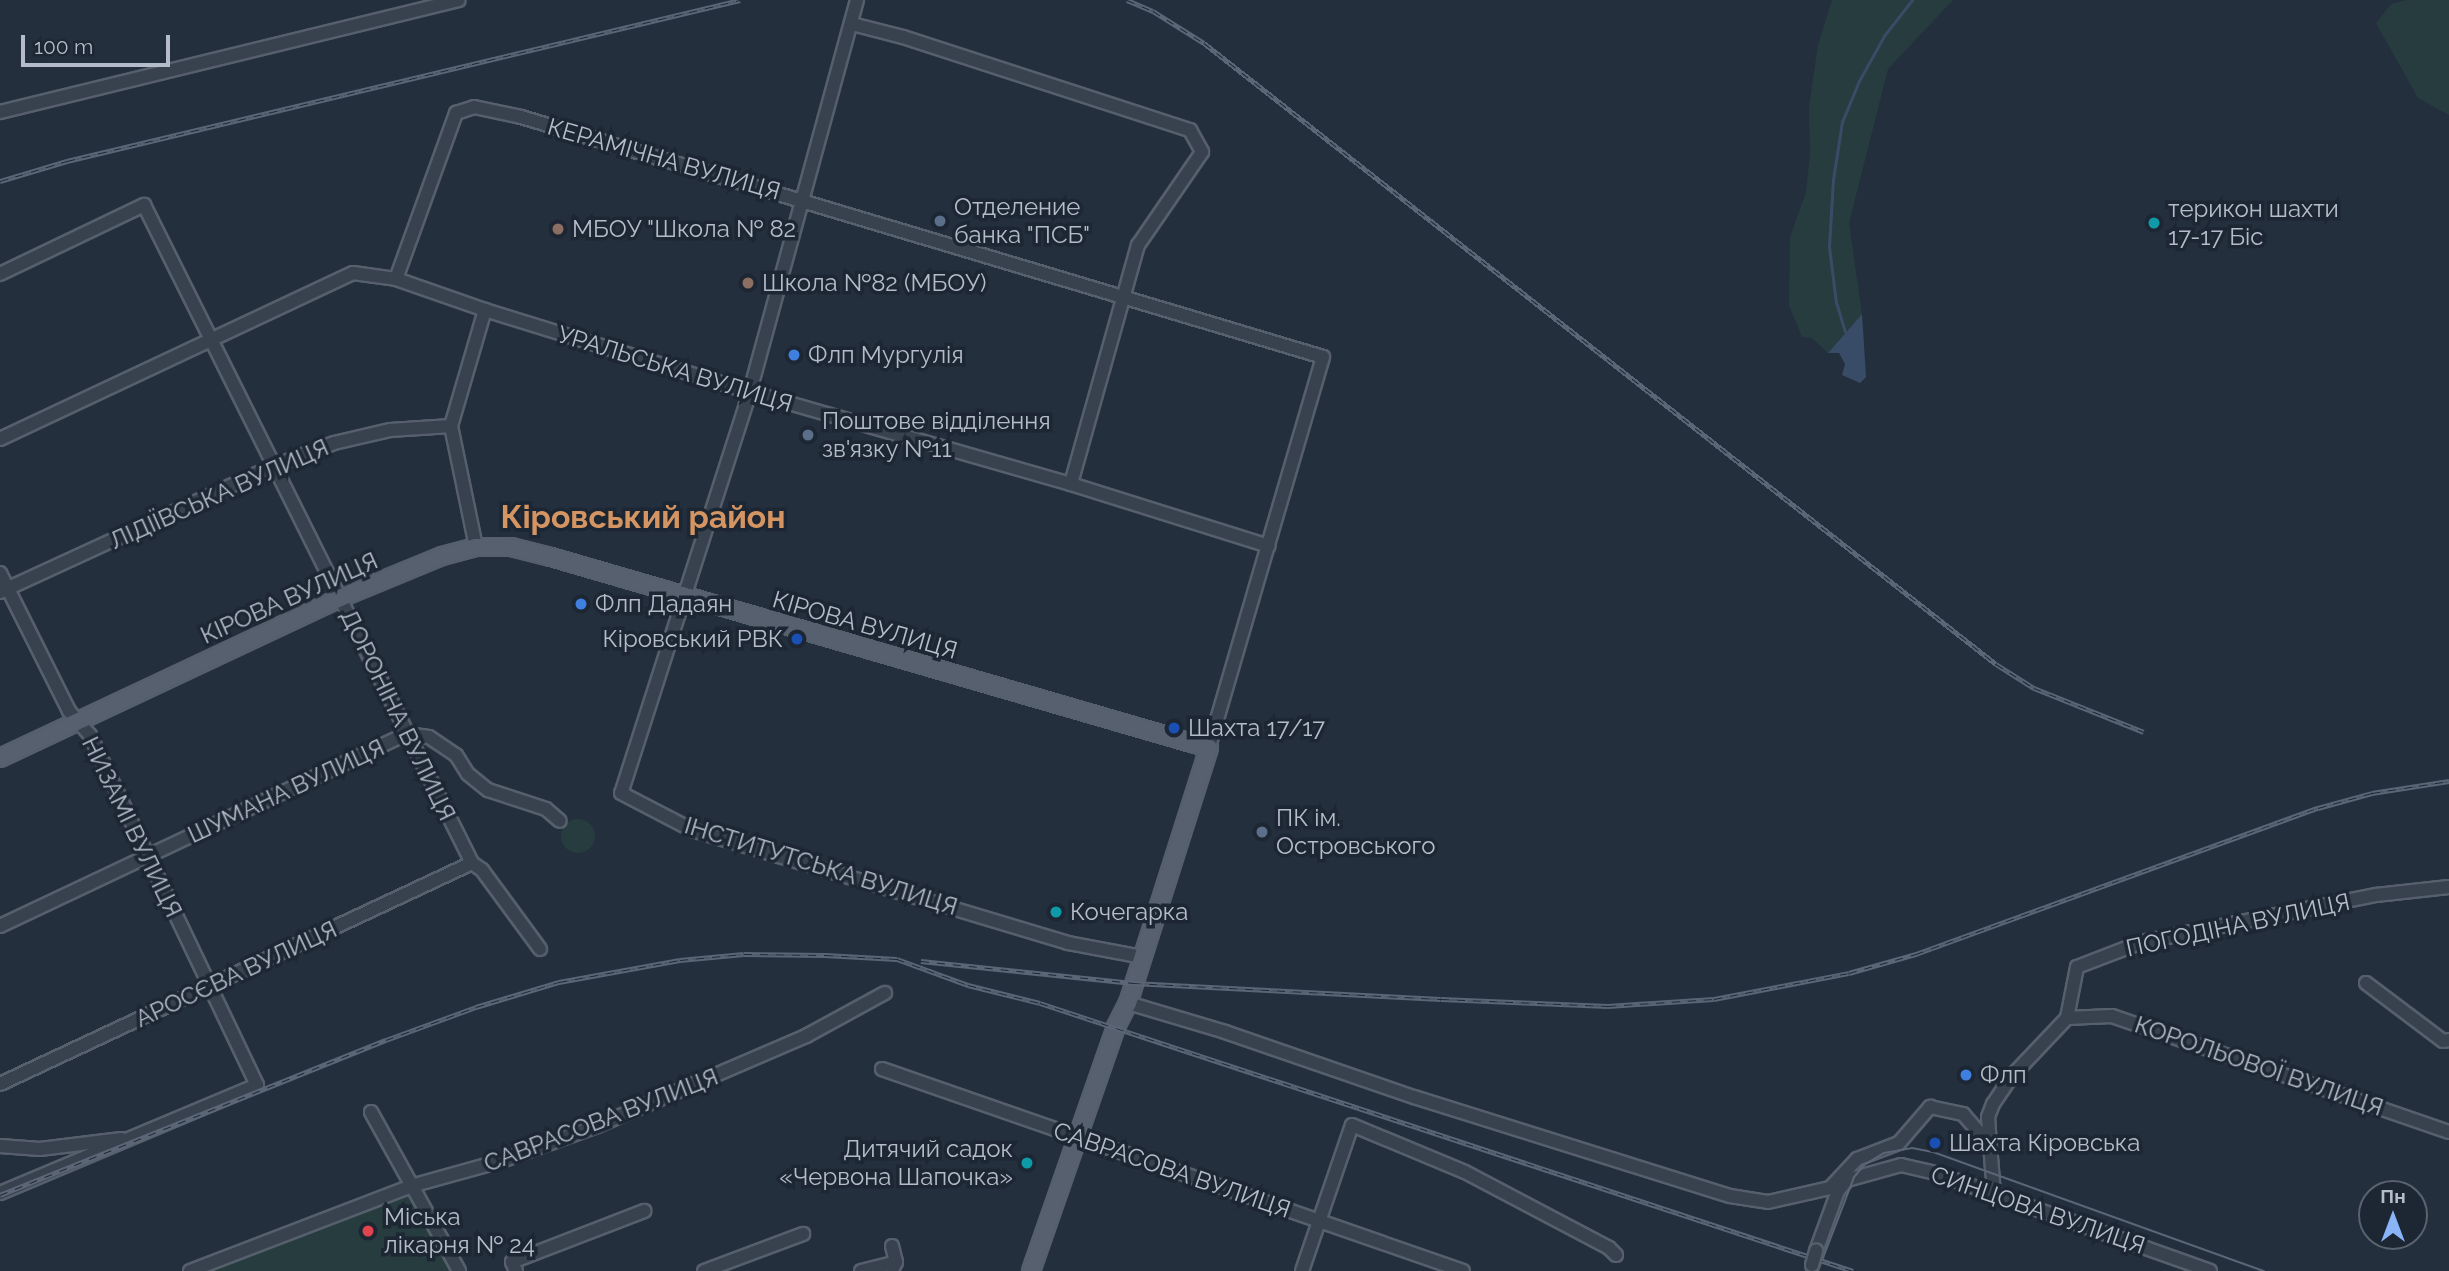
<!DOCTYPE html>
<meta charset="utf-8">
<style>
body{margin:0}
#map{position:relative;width:2449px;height:1271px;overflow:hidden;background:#242f3e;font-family:Raleway,sans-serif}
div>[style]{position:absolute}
.green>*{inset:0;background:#263c3f}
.round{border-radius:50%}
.water>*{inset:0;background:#394c67}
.stream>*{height:2.5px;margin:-1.25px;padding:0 1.25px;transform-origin:1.25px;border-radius:1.25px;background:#394c67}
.roads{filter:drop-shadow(2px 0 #565f6c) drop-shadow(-2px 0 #565f6c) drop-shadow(0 2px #565f6c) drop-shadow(0 -2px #565f6c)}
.minor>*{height:12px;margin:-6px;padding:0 6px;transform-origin:6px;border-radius:6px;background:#38414e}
.major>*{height:16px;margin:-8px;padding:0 8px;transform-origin:8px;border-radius:8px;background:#56606e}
.tram>*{height:2px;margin:-1px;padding:0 1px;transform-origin:1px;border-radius:1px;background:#5a6575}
.rail>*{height:5px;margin-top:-2.5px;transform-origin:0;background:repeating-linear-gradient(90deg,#1d2633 0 8px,#5a6575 0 16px);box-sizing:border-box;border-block:2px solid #5a6575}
.bridges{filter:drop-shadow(2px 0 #565f6c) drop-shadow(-2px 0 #565f6c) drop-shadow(0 2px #565f6c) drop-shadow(0 -2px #565f6c)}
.minor-bridge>*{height:12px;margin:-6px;padding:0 6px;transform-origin:6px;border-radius:6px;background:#38414e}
.dots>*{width:19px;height:19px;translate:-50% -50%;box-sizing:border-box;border:4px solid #1d2633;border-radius:50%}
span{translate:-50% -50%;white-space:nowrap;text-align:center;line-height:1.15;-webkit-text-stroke:7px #1d2633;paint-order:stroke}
.street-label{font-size:24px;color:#b4bcc9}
.poi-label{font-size:24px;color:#b4bcc9}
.left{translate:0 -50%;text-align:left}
.right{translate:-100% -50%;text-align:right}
.district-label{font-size:32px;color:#d59563;font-weight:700}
.north{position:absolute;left:2358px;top:1180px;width:70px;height:70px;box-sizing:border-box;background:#1d2633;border:2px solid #59626f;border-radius:50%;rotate:0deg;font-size:19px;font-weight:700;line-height:28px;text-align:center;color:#b4bcc9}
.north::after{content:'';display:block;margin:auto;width:24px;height:32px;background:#8ab4f8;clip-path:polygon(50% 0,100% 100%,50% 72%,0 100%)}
.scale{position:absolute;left:21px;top:35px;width:149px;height:32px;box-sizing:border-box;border:4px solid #b4bcc9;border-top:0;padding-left:9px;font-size:21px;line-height:24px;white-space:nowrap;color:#b4bcc9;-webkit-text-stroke:5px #1d2633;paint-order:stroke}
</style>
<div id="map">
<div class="green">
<i style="clip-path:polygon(1832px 0,1953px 0,1888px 69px,1849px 223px,1862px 314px,1828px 353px,1812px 338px,1802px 337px,1789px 305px,1790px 237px,1806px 192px,1810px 153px,1809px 107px,1818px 45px)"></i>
<i style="clip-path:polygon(2406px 0,2449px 0,2449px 115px,2418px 98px,2376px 23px,2391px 4px)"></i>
<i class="round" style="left:561px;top:819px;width:34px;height:34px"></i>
<i style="clip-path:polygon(409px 1191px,452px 1271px,201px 1271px)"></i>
</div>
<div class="water">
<i style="clip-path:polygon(1862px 314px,1866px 377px,1860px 383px,1842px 375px,1845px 364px,1839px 353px,1828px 353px)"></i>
</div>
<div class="stream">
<i style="left:1845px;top:332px;width:30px;rotate:-107deg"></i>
<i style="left:1836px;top:303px;width:56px;rotate:-97.1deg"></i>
<i style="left:1829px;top:247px;width:67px;rotate:-86.6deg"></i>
<i style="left:1833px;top:180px;width:59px;rotate:-81.2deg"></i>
<i style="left:1842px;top:122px;width:44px;rotate:-67.5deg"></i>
<i style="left:1859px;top:81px;width:51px;rotate:-60.9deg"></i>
<i style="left:1884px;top:36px;width:46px;rotate:-52.1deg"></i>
</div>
<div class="roads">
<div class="minor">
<i style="left:857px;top:0;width:406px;rotate:105.3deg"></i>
<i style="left:750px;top:392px;width:421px;rotate:107.8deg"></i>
<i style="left:621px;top:793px;width:80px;rotate:27.5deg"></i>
<i style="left:692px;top:830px;width:393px;rotate:16.7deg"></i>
<i style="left:1068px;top:943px;width:76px;rotate:10.6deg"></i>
<i style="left:852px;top:24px;width:53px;rotate:14.3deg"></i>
<i style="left:903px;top:37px;width:302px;rotate:18deg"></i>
<i style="left:1190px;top:130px;width:25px;rotate:61deg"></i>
<i style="left:1202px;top:152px;width:113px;rotate:124.5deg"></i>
<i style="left:1138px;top:245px;width:248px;rotate:105.7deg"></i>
<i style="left:0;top:112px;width:472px;rotate:-13.7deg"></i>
<i style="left:0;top:274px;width:160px;rotate:-25.6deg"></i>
<i style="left:144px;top:205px;width:735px;rotate:63.5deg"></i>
<i style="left:472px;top:863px;width:12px;rotate:35deg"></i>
<i style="left:482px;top:870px;width:98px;rotate:53.7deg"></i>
<i style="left:396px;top:279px;width:177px;rotate:-70.1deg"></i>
<i style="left:456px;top:113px;width:19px;rotate:-18deg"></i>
<i style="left:474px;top:107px;width:48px;rotate:12deg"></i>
<i style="left:521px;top:117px;width:837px;rotate:16.66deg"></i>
<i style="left:1323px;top:357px;width:407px;rotate:106.3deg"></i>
<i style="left:451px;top:426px;width:124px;rotate:78.3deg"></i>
<i style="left:0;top:439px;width:390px;rotate:-25.2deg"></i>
<i style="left:353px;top:273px;width:43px;rotate:7.9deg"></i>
<i style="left:396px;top:279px;width:94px;rotate:19.2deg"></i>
<i style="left:485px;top:310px;width:277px;rotate:17.2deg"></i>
<i style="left:750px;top:392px;width:334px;rotate:16deg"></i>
<i style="left:1071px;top:484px;width:207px;rotate:17.4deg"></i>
<i style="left:0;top:573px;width:154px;rotate:63.4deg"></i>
<i style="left:69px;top:711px;width:32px;rotate:49deg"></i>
<i style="left:90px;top:735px;width:388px;rotate:64.5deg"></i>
<i style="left:257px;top:1085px;width:279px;rotate:157.2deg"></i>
<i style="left:0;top:592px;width:302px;rotate:-24.7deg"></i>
<i style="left:274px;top:466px;width:64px;rotate:-21deg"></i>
<i style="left:334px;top:443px;width:57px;rotate:-13.1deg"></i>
<i style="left:390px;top:430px;width:61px;rotate:-3.8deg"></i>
<i style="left:451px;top:426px;width:121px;rotate:-73.7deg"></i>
<i style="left:0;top:926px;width:450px;rotate:-25.3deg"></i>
<i style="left:407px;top:734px;width:22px;rotate:8deg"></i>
<i style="left:429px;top:737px;width:32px;rotate:34deg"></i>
<i style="left:456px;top:755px;width:22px;rotate:58deg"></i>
<i style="left:468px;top:774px;width:26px;rotate:39deg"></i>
<i style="left:488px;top:790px;width:61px;rotate:18.1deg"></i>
<i style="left:546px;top:809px;width:18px;rotate:41deg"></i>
<i style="left:2366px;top:983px;width:96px;rotate:37deg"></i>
<i style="left:2443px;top:1041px;width:6px;rotate:-9deg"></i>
<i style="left:1128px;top:1003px;width:101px;rotate:16.6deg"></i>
<i style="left:1225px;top:1032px;width:200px;rotate:19deg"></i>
<i style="left:1414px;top:1097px;width:331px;rotate:17.4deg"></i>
<i style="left:1730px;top:1196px;width:38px;rotate:9deg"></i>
<i style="left:1768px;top:1202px;width:64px;rotate:-12.7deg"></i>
<i style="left:1830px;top:1188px;width:40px;rotate:-47deg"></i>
<i style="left:1857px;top:1159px;width:45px;rotate:-20.9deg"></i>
<i style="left:1899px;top:1143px;width:48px;rotate:-49.3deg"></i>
<i style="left:1930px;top:1107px;width:34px;rotate:12deg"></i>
<i style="left:1963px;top:1114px;width:41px;rotate:48.9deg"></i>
<i style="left:1990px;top:1145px;width:48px;rotate:85.2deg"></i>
<i style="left:2067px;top:1018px;width:45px;rotate:-2.5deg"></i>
<i style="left:2112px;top:1016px;width:356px;rotate:19deg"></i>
<i style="left:882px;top:1069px;width:615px;rotate:19.17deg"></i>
<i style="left:0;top:1084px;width:521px;rotate:-25.09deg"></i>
<i style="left:371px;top:1112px;width:182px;rotate:61deg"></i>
<i style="left:1990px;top:1145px;width:28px;rotate:-94deg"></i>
<i style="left:1988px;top:1117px;width:14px;rotate:-69deg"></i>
<i style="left:1993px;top:1104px;width:34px;rotate:-56deg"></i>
<i style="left:2012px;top:1076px;width:80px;rotate:-46.5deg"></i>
<i style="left:2067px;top:1018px;width:52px;rotate:-78.9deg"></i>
<i style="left:2077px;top:967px;width:70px;rotate:-21deg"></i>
<i style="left:2142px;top:942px;width:239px;rotate:-11.4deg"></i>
<i style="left:2376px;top:895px;width:73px;rotate:-6.3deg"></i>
<i style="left:0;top:1146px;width:40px;rotate:4.3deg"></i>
<i style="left:40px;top:1149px;width:82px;rotate:-7deg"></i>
<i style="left:892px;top:1246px;width:16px;rotate:76deg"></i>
<i style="left:896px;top:1262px;width:7px;rotate:117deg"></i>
<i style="left:1816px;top:1251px;width:64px;rotate:-69.9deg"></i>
<i style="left:1838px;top:1191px;width:14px;rotate:-51deg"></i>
<i style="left:1847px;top:1180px;width:56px;rotate:-15.5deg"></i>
<i style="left:1901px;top:1165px;width:35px;rotate:13deg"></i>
<i style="left:1935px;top:1173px;width:292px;rotate:19.6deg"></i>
<i style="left:190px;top:1271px;width:237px;rotate:-21deg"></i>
<i style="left:411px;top:1186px;width:93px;rotate:-15.5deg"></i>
<i style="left:501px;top:1161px;width:102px;rotate:-20deg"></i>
<i style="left:597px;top:1126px;width:228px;rotate:-23.3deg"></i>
<i style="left:806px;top:1036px;width:90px;rotate:-28.6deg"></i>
<i style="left:516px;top:1271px;width:10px;rotate:-114deg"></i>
<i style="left:512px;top:1262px;width:142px;rotate:-21.1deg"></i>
<i style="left:704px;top:1271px;width:106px;rotate:-20.5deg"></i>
<i style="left:861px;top:1271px;width:36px;rotate:-14deg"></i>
<i style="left:1302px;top:1271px;width:154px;rotate:-71.1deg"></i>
<i style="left:1352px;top:1125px;width:122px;rotate:22.6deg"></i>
<i style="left:1465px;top:1172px;width:163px;rotate:27.8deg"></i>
<i style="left:1609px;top:1248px;width:10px;rotate:45deg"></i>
</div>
<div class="major">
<i style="left:0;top:758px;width:376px;rotate:-25.2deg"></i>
<i style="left:340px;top:598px;width:110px;rotate:-22.4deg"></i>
<i style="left:442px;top:556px;width:35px;rotate:-15deg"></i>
<i style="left:476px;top:547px;width:35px"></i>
<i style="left:511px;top:547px;width:41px;rotate:14deg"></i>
<i style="left:551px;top:557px;width:685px;rotate:16.19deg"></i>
<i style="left:1209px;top:748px;width:268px;rotate:107.6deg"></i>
<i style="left:1128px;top:1003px;width:27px;rotate:117deg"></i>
<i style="left:1116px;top:1027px;width:258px;rotate:109.2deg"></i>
</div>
</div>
<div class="tram">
<i style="left:1818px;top:1271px;width:101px;rotate:-69deg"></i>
<i style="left:1854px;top:1177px;width:16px;rotate:-50deg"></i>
<i style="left:1864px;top:1165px;width:23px;rotate:-31deg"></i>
<i style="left:1884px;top:1153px;width:28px;rotate:-10deg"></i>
<i style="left:1912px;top:1148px;width:21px;rotate:11deg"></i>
<i style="left:1933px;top:1152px;width:352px;rotate:19.8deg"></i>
</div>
<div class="rail">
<i style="left:1127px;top:0;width:28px;rotate:23deg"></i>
<i style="left:1153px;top:11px;width:60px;rotate:32.1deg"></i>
<i style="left:1204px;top:43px;width:1006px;rotate:38.1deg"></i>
<i style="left:1996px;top:664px;width:45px;rotate:32.3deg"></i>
<i style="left:2034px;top:688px;width:118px;rotate:21.8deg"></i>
<i style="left:0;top:181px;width:70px;rotate:-16.6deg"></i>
<i style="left:67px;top:161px;width:692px;rotate:-13.45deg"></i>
<i style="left:921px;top:961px;width:213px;rotate:5.9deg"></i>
<i style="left:1133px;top:983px;width:308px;rotate:3deg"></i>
<i style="left:1441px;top:999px;width:167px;rotate:2.4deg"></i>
<i style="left:1608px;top:1006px;width:106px;rotate:-3.8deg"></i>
<i style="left:1714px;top:999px;width:137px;rotate:-10.9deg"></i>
<i style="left:1849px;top:973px;width:70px;rotate:-15.8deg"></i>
<i style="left:1916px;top:954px;width:428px;rotate:-20deg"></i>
<i style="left:2318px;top:808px;width:56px;rotate:-15.5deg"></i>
<i style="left:2372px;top:793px;width:78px;rotate:-8.9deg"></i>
<i style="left:0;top:1195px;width:416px;rotate:-21.9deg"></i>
<i style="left:386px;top:1040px;width:96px;rotate:-20.1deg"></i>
<i style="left:476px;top:1007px;width:87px;rotate:-16.8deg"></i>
<i style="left:559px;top:982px;width:123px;rotate:-10.3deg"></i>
<i style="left:680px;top:960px;width:64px;rotate:-5.4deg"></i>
<i style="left:744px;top:954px;width:81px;rotate:0.7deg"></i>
<i style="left:825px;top:955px;width:72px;rotate:3.2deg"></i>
<i style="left:897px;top:959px;width:76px;rotate:20.1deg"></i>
<i style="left:968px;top:985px;width:74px;rotate:14deg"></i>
<i style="left:1040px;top:1003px;width:856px;rotate:18.24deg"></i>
</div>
<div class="bridges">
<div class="minor-bridge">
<i style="left:1812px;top:1265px;width:15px;rotate:-74deg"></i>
</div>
</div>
<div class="dots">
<i style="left:940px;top:221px;background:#5c6f8a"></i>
<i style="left:2154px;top:223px;background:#0f9aa8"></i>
<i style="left:558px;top:229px;background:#8d6e63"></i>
<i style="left:748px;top:283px;background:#8d6e63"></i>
<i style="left:794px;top:355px;background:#3f7fe0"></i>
<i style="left:808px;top:435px;background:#5c6f8a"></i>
<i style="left:581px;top:604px;background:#3f7fe0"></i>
<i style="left:797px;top:639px;background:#1a4fb4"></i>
<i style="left:1174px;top:728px;background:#1a4fb4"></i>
<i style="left:1262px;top:832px;background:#5c6f8a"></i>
<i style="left:1056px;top:912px;background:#0f9aa8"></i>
<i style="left:1966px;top:1075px;background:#3f7fe0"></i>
<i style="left:1935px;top:1143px;background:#1a4fb4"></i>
<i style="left:1027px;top:1163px;background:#0f9aa8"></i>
<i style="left:368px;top:1231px;background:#e0444e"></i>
</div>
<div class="street-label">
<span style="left:664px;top:159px;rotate:16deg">КЕРАМІЧНА ВУЛИЦЯ</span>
<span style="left:675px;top:369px;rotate:17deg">УРАЛЬСЬКА ВУЛИЦЯ</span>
<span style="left:219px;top:494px;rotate:-24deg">ЛІДІЇВСЬКА ВУЛИЦЯ</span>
<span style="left:289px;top:598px;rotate:-24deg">КІРОВА ВУЛИЦЯ</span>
<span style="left:865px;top:625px;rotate:16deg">КІРОВА ВУЛИЦЯ</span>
<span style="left:398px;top:715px;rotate:64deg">ДОРОНІНА ВУЛИЦЯ</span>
<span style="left:286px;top:791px;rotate:-25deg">ШУМАНА ВУЛИЦЯ</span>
<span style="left:132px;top:827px;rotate:64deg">НИЗАМІ ВУЛИЦЯ</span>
<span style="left:821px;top:866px;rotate:17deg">ІНСТИТУТСЬКА ВУЛИЦЯ</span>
<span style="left:2238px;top:925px;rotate:-12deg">ПОГОДІНА ВУЛИЦЯ</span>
<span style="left:236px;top:974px;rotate:-25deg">АРОСЄВА ВУЛИЦЯ</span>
<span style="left:2259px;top:1066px;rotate:19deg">КОРОЛЬОВОЇ ВУЛИЦЯ</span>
<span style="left:601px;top:1120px;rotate:-21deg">САВРАСОВА ВУЛИЦЯ</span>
<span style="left:1172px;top:1170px;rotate:19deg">САВРАСОВА ВУЛИЦЯ</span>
<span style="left:2038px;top:1210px;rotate:19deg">СИНЦОВА ВУЛИЦЯ</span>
</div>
<div class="poi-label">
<span class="left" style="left:954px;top:221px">Отделение<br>банка "ПСБ"</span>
<span class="left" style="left:2168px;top:223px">терикон шахти<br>17-17 Біс</span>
<span class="left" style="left:572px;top:229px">МБОУ "Школа № 82</span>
<span class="left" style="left:762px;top:283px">Школа №82 (МБОУ)</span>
<span class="left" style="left:808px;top:355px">Флп Мургулія</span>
<span class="left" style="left:822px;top:435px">Поштове відділення<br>зв'язку №11</span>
<span class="left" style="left:595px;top:604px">Флп Дадаян</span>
<span class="right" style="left:783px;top:639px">Кіровський РВК</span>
<span class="left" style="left:1188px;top:728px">Шахта 17/17</span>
<span class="left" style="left:1276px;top:832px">ПК ім.<br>Островського</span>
<span class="left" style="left:1070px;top:912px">Кочегарка</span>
<span class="left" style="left:1980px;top:1075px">Флп</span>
<span class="left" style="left:1949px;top:1143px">Шахта Кіровська</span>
<span class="right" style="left:1013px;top:1163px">Дитячий садок<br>«Червона Шапочка»</span>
<span class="left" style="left:384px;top:1231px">Міська<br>лікарня № 24</span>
</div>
<div class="district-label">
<span style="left:643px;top:517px">Кіровський район</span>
</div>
<div class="north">Пн</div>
<div class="scale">100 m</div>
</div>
